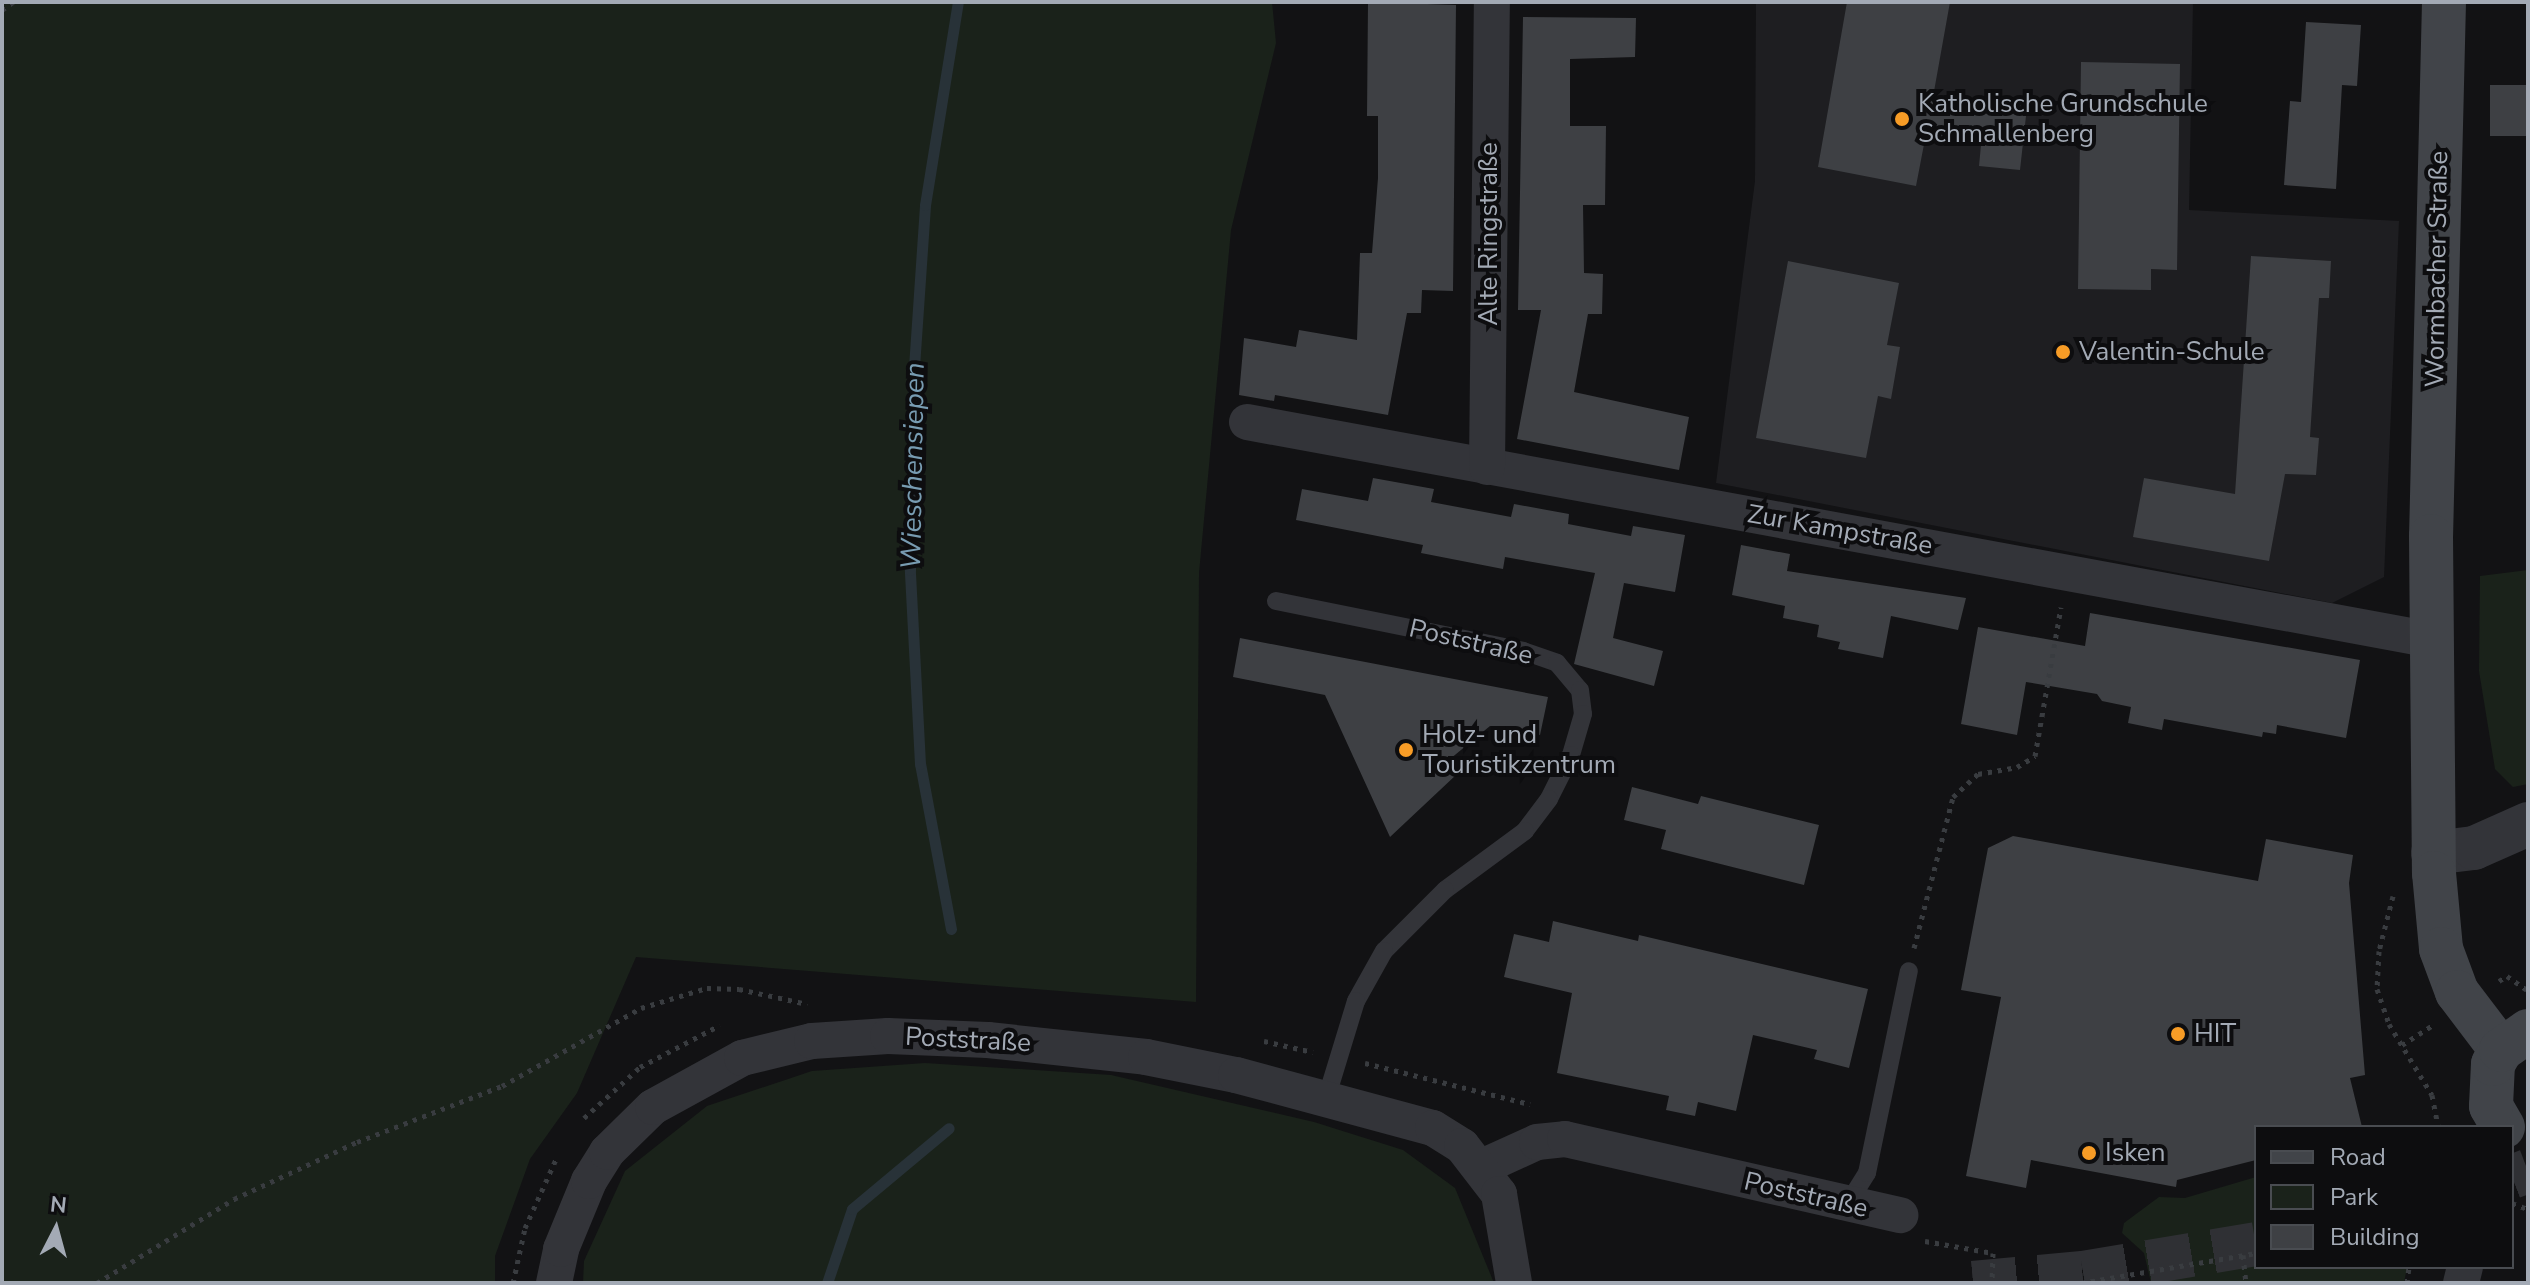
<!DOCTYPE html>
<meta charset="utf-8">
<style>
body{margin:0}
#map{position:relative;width:2530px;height:1285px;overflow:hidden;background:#121214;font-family:"Nunito Sans",sans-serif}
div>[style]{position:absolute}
.built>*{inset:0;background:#1e1e21}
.green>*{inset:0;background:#1a221a}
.stream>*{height:11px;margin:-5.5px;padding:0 5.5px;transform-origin:5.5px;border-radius:5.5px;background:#283238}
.building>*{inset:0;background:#3e4044;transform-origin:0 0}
.primary-tunnel>*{height:44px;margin-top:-22px;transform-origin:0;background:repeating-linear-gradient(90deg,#2f3034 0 44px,transparent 0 66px)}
.path>*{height:5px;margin-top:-2.5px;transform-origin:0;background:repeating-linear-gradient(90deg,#393c40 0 4px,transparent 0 10px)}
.service>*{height:18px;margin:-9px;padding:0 9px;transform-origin:9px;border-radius:9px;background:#333439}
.minor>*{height:36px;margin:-18px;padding:0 18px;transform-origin:18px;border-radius:18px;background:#333439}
.tertiary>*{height:44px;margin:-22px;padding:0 22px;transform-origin:22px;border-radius:22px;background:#333439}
.secondary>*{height:44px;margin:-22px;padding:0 22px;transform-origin:22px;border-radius:22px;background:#414449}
.dots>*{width:22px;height:22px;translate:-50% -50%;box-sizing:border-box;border:4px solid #0d0d0f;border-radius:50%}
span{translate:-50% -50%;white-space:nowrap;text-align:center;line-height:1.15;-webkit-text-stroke:8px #0d0d0f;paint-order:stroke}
.poi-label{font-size:26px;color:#a3aab5}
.left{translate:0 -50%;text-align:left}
.street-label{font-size:26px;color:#a3aab5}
.water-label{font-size:28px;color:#789cb2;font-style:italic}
.frame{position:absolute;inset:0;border:4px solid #a3aab5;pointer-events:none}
.legend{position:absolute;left:2254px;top:1125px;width:260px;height:144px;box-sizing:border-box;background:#0d0d0f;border:2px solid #494c51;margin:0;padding:10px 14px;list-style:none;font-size:24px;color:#a3aab5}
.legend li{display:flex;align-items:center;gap:16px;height:40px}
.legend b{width:40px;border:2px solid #494c51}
.north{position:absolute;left:16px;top:1189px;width:80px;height:80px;-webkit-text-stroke:6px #0d0d0f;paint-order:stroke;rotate:6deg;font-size:22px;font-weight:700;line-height:32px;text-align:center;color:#a3aab5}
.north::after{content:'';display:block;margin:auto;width:28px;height:36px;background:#a3aab5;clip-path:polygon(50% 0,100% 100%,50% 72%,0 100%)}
</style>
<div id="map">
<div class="built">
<i style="clip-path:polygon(1756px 2px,2193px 2px,2189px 210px,2399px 221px,2384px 577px,2332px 603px,1716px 483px,1755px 181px)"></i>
</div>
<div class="green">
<i style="clip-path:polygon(2px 2px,1272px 2px,1276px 43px,1231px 230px,1199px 573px,1196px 1002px,636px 957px,577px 1093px,530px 1159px,495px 1256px,495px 1283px,2px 1283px)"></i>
<i style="clip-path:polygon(2528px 570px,2528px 784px,2513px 787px,2495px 769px,2479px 671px,2480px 576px)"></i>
<i style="clip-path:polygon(925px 1063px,1111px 1075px,1314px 1122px,1403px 1150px,1455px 1188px,1494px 1283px,583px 1283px,584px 1261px,625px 1171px,707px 1106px,812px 1071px)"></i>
<i style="clip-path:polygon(2256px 1177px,2256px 1267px,2407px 1267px,2404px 1283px,2151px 1283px,2144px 1253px,2122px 1233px,2124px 1223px,2159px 1197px,2185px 1198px)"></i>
</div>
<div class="stream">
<i style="left:951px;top:929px;width:168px;rotate:-100.6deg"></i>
<i style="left:920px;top:764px;width:194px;rotate:-93deg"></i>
<i style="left:910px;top:570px;width:203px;rotate:-88.9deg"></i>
<i style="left:914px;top:367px;width:162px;rotate:-86.1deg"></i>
<i style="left:925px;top:205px;width:206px;rotate:-80.8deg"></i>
<i style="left:827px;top:1283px;width:78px;rotate:-71.3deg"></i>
<i style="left:852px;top:1209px;width:126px;rotate:-39.9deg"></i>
</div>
<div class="building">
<i style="clip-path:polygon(1368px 2px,1456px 5px,1453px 291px,1422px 290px,1421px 313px,1407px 313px,1388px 415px,1275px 395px,1274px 401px,1239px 395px,1244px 338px,1296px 347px,1299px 330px,1357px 340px,1360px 253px,1372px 253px,1378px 178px,1378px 116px,1367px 116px)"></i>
<i style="clip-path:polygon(1847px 2px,1950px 2px,1933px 97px,2027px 107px,2020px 170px,1979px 166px,1981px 145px,1926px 134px,1916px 186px,1818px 167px)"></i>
<i style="clip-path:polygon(1523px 17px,1636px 18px,1635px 57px,1570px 59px,1570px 126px,1606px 126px,1605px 205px,1583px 205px,1584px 273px,1603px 274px,1602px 314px,1588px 314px,1574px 392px,1689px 417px,1679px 470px,1517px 439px,1541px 310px,1518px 310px)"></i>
<i style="clip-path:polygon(2306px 22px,2361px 25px,2357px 86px,2342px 85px,2336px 189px,2284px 185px,2290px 101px,2301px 102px)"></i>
<i style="clip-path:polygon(2081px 62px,2180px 64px,2177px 270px,2151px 269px,2151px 290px,2078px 289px)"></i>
<i style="left:2528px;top:85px;width:51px;height:38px;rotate:90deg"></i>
<i style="clip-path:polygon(2251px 256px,2331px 261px,2329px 298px,2319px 298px,2310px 437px,2319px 438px,2316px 475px,2285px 474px,2269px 561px,2133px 537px,2144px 478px,2235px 494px)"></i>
<i style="clip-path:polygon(1788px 261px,1899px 283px,1887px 345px,1900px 347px,1891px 399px,1878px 396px,1866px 458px,1756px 438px)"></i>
<i style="clip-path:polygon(1373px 478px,1434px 489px,1431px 502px,1511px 517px,1514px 504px,1569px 514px,1568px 524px,1631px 536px,1633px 526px,1685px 535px,1675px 592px,1624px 583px,1613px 638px,1663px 651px,1654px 686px,1574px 664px,1595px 573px,1505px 557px,1503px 569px,1421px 553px,1423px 545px,1296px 520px,1302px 489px,1368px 501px)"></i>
<i style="clip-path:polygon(1741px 545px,1790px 554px,1787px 571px,1966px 598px,1958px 630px,1891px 616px,1883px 658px,1838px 649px,1840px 642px,1817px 637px,1819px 625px,1783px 618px,1785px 606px,1732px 595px)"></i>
<i style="clip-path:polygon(2090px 613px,2360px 660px,2346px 738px,2277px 725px,2276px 734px,2263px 732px,2262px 737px,2164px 719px,2162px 730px,2128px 723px,2131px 707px,2102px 701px,2097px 694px,2026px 682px,2017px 735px,1961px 724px,1978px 627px,2085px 646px)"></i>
<i style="clip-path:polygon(1240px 638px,1548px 697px,1540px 735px,1490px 726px,1444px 764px,1456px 775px,1390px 837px,1325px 695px,1233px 677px)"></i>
<i style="clip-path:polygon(1632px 787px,1698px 804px,1701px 796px,1819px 825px,1804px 885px,1661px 849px,1666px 830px,1624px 820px)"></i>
<i style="clip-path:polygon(2013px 836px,2258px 881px,2266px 839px,2353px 855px,2349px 883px,2365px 1075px,2350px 1078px,2362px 1127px,2256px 1127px,2256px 1160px,2177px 1180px,2176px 1187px,2031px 1160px,2026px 1188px,1966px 1176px,2001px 997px,1961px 990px,1988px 848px)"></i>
<i style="clip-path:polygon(1553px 921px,1638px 941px,1639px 935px,1868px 989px,1849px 1068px,1814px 1059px,1817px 1050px,1753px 1035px,1736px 1111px,1698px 1102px,1695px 1116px,1666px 1110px,1669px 1096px,1557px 1073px,1572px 993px,1504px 977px,1514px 934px,1549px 942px)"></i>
</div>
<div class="primary-tunnel">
<i style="left:2512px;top:1177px;width:17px;rotate:-21deg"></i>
<i style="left:1973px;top:1283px;width:110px;rotate:-5.2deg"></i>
<i style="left:2083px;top:1273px;width:175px;rotate:-9.5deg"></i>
</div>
<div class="path">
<i style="left:2px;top:10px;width:14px;rotate:-36deg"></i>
<i style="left:2393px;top:896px;width:57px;rotate:104.3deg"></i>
<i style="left:2379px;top:951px;width:38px;rotate:93deg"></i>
<i style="left:2377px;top:989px;width:37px;rotate:71deg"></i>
<i style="left:2389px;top:1024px;width:83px;rotate:58.8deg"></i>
<i style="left:2432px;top:1095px;width:33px;rotate:79deg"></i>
<i style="left:1914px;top:948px;width:156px;rotate:-75.5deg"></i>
<i style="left:1953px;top:797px;width:34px;rotate:-43deg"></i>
<i style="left:1978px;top:774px;width:40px;rotate:-10deg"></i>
<i style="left:2017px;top:767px;width:21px;rotate:-31deg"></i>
<i style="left:2035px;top:756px;width:151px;rotate:-80.1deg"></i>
<i style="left:2499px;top:981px;width:9px;rotate:-32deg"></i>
<i style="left:2507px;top:976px;width:24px;rotate:35deg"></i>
<i style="left:1264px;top:1041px;width:50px;rotate:12.7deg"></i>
<i style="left:2402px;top:1045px;width:38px;rotate:-33deg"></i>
<i style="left:1365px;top:1063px;width:170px;rotate:14deg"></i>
<i style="left:584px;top:1118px;width:76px;rotate:-42.3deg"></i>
<i style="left:640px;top:1067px;width:90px;rotate:-27.7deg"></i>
<i style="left:2512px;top:1203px;width:17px;rotate:21deg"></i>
<i style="left:1925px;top:1241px;width:69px;rotate:10deg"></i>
<i style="left:1993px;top:1253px;width:30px;rotate:92deg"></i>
<i style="left:2243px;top:1255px;width:28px;rotate:84deg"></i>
<i style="left:97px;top:1283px;width:161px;rotate:-31.5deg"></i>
<i style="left:234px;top:1199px;width:136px;rotate:-24.9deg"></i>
<i style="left:357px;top:1142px;width:155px;rotate:-21.1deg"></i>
<i style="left:502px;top:1086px;width:159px;rotate:-29.3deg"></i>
<i style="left:641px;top:1008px;width:69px;rotate:-16.9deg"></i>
<i style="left:707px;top:988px;width:32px;rotate:2deg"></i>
<i style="left:739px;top:989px;width:70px;rotate:12.4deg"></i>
<i style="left:513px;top:1283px;width:56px;rotate:-77.7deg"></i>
<i style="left:525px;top:1228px;width:76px;rotate:-65.8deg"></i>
<i style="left:2081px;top:1283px;width:178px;rotate:-9.7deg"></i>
<i style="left:2407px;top:1283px;width:16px;rotate:-83deg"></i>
</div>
<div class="service">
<i style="left:1276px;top:601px;width:252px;rotate:11.4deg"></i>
<i style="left:1523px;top:651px;width:36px;rotate:19deg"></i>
<i style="left:1557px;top:663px;width:35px;rotate:50deg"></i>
<i style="left:1580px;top:690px;width:24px;rotate:83deg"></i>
<i style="left:1583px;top:714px;width:43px;rotate:106.3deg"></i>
<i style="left:1571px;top:755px;width:49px;rotate:116.6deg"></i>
<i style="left:1549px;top:799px;width:40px;rotate:127deg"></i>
<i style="left:1525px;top:831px;width:99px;rotate:143.6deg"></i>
<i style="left:1445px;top:890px;width:86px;rotate:135deg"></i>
<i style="left:1384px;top:951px;width:57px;rotate:119.2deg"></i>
<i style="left:1356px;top:1001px;width:102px;rotate:107deg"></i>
<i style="left:1847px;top:1205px;width:38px;rotate:-58deg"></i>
<i style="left:1867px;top:1173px;width:206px;rotate:-78.3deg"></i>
</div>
<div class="minor">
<i style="left:1247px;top:422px;width:1205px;rotate:10.42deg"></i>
<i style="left:1487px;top:467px;width:465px;rotate:-89.4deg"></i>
<i style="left:1482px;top:1167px;width:60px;rotate:-24.4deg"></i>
<i style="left:1537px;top:1142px;width:28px;rotate:-6deg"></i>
<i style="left:1565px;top:1139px;width:344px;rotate:12.8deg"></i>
<i style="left:554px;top:1283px;width:35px;rotate:-78deg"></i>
<i style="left:561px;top:1249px;width:74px;rotate:-67.6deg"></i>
<i style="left:589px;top:1181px;width:34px;rotate:-58deg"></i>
<i style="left:607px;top:1152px;width:64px;rotate:-44.4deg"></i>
<i style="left:653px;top:1107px;width:102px;rotate:-28.8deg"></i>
<i style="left:742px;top:1058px;width:72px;rotate:-13.7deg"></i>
<i style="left:812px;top:1041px;width:76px;rotate:-3.8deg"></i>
<i style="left:888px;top:1036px;width:100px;rotate:2.3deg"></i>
<i style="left:988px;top:1040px;width:159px;rotate:6.1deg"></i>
<i style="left:1146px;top:1057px;width:92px;rotate:11.3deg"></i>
<i style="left:1236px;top:1075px;width:204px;rotate:15.1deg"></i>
<i style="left:1433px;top:1128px;width:34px;rotate:32deg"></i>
<i style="left:1462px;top:1146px;width:61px;rotate:52.4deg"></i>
<i style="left:1499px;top:1194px;width:90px;rotate:80.4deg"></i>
<i style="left:2461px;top:1283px;width:16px;rotate:-76deg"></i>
</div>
<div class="tertiary">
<i style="left:2433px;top:853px;width:41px;rotate:-7deg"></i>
<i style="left:2474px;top:848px;width:59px;rotate:-24deg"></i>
</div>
<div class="secondary">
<i style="left:2444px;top:2px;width:534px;rotate:91.39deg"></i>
<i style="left:2431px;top:536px;width:337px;rotate:89.5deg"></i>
<i style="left:2434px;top:873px;width:76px;rotate:84.7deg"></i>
<i style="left:2441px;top:949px;width:46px;rotate:69.6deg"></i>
<i style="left:2457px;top:992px;width:73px;rotate:52.8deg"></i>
<i style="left:2503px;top:1127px;width:24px;rotate:-120deg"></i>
<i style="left:2491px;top:1106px;width:42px;rotate:-87.3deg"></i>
<i style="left:2493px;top:1064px;width:16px;rotate:-60deg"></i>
<i style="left:2501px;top:1050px;width:33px;rotate:-35deg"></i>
</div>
<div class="dots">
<i style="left:1902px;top:119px;background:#f79c26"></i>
<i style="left:2063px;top:352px;background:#f79c26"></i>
<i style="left:1406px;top:750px;background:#f79c26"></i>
<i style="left:2178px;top:1034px;background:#f79c26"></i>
<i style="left:2089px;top:1153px;background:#f79c26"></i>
</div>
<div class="poi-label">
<span class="left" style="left:1918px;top:119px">Katholische Grundschule<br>Schmallenberg</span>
<span class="left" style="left:2079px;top:352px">Valentin-Schule</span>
<span class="left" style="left:1422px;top:750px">Holz- und<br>Touristikzentrum</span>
<span class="left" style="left:2194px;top:1034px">HIT</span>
<span class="left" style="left:2105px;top:1153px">Isken</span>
</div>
<div class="street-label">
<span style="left:1489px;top:234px;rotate:-90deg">Alte Ringstraße</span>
<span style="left:2437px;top:269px;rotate:-89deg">Wormbacher Straße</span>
<span style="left:1840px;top:530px;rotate:10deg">Zur Kampstraße</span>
<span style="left:1471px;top:642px;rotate:13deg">Poststraße</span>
<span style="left:968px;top:1040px;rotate:3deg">Poststraße</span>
<span style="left:1806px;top:1195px;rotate:13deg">Poststraße</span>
</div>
<div class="water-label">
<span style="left:913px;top:466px;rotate:-89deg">Wieschensiepen</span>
</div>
<div class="frame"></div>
<ul class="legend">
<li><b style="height:10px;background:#414449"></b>Road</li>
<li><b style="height:22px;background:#1a221a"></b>Park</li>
<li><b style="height:22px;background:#3e4044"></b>Building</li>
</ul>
<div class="north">N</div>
</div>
